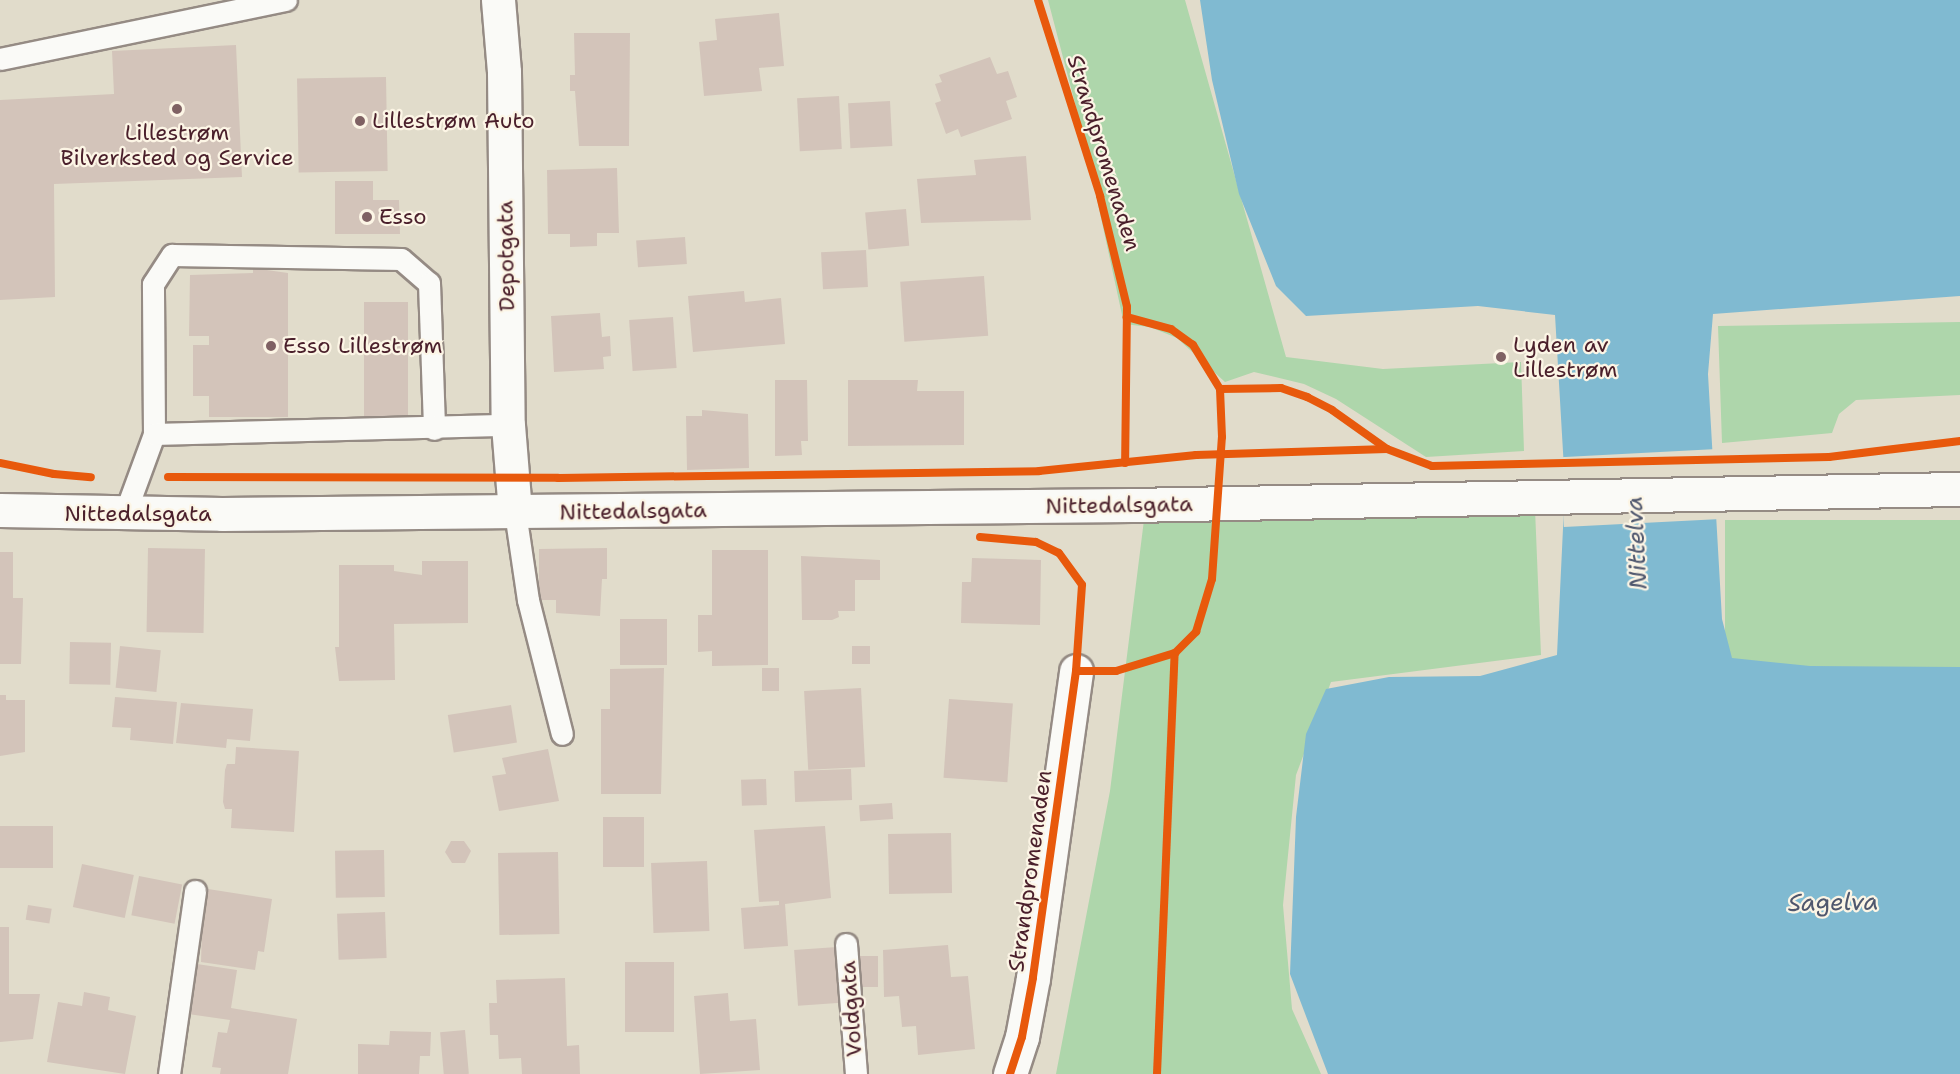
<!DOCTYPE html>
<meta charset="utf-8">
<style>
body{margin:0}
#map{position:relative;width:1960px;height:1074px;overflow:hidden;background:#e1dccb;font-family:"Shantell Sans",sans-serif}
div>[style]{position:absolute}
.green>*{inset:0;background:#aed6ab;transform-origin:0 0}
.water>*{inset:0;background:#80bad1}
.pier>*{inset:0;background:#e1dccb;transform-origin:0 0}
.building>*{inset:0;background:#d3c4ba;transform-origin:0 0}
.roads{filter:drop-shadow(2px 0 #958b84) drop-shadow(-2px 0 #958b84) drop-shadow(0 2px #958b84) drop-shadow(0 -2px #958b84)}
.lane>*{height:21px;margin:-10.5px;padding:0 10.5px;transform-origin:10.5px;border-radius:10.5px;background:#fafaf7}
.street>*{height:33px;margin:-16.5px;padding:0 16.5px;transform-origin:16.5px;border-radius:16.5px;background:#fafaf7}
.secondary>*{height:33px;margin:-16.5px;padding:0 16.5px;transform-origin:16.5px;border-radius:16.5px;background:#fafaf7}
.cycleway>*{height:8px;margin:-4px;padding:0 4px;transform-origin:4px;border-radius:4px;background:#e8590c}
.dots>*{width:16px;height:16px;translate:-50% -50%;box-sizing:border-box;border:3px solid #fcf5e5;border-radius:50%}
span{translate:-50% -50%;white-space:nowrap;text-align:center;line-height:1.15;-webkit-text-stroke:4.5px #fcf5e5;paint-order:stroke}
.poi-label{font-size:22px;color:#4a1f2b}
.left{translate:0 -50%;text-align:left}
.street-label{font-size:22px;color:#4a1f2b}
.water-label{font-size:24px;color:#4f576e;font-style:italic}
</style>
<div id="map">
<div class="green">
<i style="clip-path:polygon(1048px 0,1185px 0,1286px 357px,1383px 369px,1521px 362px,1524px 451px,1426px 457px,1336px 399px,1304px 384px,1254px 372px,1225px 382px,1177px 338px,1150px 327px,1124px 324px,1082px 130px)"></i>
<i style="clip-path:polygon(1960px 322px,1960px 395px,1856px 400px,1839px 414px,1832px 433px,1722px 443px,1718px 326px)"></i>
<i style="clip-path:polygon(1535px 509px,1541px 655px,1331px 682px,1296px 775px,1283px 905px,1292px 1009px,1321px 1074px,1056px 1074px,1110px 791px,1145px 512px)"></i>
<i style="left:1960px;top:520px;width:154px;height:235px;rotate:90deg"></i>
</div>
<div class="water">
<i style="clip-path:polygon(1200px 0,1960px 0,1960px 296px,1713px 314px,1708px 374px,1722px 619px,1732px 658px,1810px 666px,1960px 667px,1960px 1074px,1328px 1074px,1290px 974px,1296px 817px,1306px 734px,1326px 689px,1389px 677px,1480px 676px,1557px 655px,1565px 486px,1555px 315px,1478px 306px,1306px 316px,1276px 286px,1239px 194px,1212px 80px)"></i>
</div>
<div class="pier">
<i style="left:1717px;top:449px;width:70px;height:157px;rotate:87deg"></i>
</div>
<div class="building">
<i style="clip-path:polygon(779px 13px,784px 66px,759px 68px,762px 91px,704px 96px,699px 42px,717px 40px,715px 19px)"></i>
<i style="clip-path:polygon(574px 33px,630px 33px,629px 146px,579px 146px,575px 91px,570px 91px,570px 75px,575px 75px)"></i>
<i style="clip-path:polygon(236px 45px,242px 177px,54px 184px,55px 297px,0 300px,0 100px,114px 94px,112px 51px)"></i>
<i style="clip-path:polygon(990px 57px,997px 74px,1008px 71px,1017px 97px,1006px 101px,1012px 119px,961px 137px,958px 129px,946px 134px,935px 103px,941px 101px,935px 84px,942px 82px,939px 75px)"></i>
<i style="left:386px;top:77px;width:94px;height:89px;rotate:89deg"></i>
<i style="left:839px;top:96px;width:53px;height:42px;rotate:87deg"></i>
<i style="left:890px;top:101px;width:45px;height:42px;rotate:87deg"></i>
<i style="clip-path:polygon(1026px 156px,1031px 220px,921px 223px,917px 179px,976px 175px,974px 160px)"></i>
<i style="clip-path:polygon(617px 168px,619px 233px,597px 233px,597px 246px,570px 247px,570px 234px,548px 234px,547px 170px)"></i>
<i style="clip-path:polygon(335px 181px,373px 181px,373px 200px,399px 200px,400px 234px,335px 234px)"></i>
<i style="left:906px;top:209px;width:37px;height:41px;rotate:85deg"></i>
<i style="left:685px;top:237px;width:27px;height:49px;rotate:86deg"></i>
<i style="left:866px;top:250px;width:37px;height:45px;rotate:87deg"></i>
<i style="clip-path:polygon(253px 268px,288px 273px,288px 417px,209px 417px,209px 396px,193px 396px,193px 345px,209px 345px,209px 336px,189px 336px,190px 275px,253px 273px)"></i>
<i style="left:984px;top:276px;width:60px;height:84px;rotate:86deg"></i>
<i style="clip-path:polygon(744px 291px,745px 302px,781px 298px,785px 344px,693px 352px,688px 296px)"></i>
<i style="left:364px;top:302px;width:44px;height:123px"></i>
<i style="clip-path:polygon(600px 313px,602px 337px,610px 336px,611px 356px,603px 357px,604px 369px,554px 372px,551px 316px)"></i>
<i style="left:673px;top:317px;width:51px;height:44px;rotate:86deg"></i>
<i style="clip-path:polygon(775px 380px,807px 380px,808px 441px,801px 441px,802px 455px,775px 456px)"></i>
<i style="clip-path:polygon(848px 380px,918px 380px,917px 391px,964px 391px,964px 445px,848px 446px)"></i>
<i style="clip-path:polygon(702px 410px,748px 414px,749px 468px,687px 470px,686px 416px,702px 416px)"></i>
<i style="left:148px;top:548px;width:57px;height:84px;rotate:1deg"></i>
<i style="clip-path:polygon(607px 548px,607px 579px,602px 579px,600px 616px,556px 613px,556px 600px,539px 600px,539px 549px)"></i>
<i style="clip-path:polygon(712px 550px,768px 550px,768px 665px,712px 666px,712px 651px,698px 652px,698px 615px,712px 615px)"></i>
<i style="clip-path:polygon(0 552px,13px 552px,13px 598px,23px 598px,21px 664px,0 664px)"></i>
<i style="clip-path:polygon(801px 556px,880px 560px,880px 580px,855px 580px,855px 611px,838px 611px,839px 617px,832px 620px,802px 620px)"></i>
<i style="clip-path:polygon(972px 558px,1041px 560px,1040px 625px,961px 623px,962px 582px,971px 582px)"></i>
<i style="clip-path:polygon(422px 561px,468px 561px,468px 623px,394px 624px,395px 680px,339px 681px,335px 647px,339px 647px,339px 565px,394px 565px,394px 571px,422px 575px)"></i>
<i style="left:620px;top:619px;width:47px;height:46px"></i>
<i style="left:70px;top:642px;width:41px;height:42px;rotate:1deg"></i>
<i style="left:120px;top:646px;width:41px;height:42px;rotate:6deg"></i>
<i style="left:852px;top:646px;width:18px;height:18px"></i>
<i style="clip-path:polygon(664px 668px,661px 794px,601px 794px,601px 709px,610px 709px,610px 669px)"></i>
<i style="left:762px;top:668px;width:17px;height:23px"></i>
<i style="left:861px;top:688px;width:79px;height:57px;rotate:87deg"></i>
<i style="clip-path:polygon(0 695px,6px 695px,6px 700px,25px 700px,25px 752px,0 756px)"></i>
<i style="clip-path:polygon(115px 697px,177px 702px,173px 744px,130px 740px,131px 728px,112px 727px)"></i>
<i style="left:949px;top:699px;width:64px;height:79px;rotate:4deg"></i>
<i style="clip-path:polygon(181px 703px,253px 709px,250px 741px,227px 739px,226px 748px,176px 743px)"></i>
<i style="left:511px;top:705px;width:38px;height:64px;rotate:81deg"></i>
<i style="clip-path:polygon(236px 747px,299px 751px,294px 832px,231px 828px,232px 809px,225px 809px,223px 802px,225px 770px,227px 764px,235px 764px)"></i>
<i style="clip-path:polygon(548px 749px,559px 801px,499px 811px,492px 776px,506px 774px,502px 758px)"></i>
<i style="left:851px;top:769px;width:31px;height:57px;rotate:88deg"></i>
<i style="left:766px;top:779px;width:26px;height:25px;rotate:88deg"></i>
<i style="left:892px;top:803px;width:16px;height:33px;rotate:86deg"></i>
<i style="left:603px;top:817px;width:41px;height:50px"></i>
<i style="left:53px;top:826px;width:42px;height:53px;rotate:90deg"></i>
<i style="clip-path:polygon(825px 826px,831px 898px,785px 904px,788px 946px,744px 949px,741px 908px,779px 905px,779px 901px,759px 902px,754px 830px)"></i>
<i style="left:951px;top:833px;width:60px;height:63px;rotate:89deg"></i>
<i style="clip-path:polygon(451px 841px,464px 841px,471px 851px,465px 863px,452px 863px,445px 852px)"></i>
<i style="left:384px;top:850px;width:47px;height:49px;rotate:89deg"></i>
<i style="left:558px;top:852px;width:82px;height:60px;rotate:89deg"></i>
<i style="left:707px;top:861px;width:70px;height:56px;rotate:88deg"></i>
<i style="left:82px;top:864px;width:53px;height:44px;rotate:12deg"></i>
<i style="left:139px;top:876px;width:44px;height:40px;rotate:11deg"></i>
<i style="clip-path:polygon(208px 889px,272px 899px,264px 952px,258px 951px,255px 970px,201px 962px,202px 928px,195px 927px,198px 909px,205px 910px)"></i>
<i style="left:28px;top:905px;width:24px;height:15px;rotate:9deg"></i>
<i style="left:385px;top:912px;width:46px;height:48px;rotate:88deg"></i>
<i style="clip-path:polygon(0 927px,9px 927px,9px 994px,40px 994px,33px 1039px,0 1042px)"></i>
<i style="clip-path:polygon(948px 945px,951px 977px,968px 976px,975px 1049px,918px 1055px,916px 1026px,902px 1027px,899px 996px,884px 997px,883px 950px)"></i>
<i style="left:837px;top:947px;width:56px;height:43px;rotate:86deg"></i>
<i style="left:860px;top:956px;width:18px;height:31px"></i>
<i style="left:625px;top:962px;width:49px;height:70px"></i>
<i style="clip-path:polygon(197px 964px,237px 970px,231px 1008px,297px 1019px,288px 1074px,220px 1074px,221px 1068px,212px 1067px,218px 1032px,227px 1033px,230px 1020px,188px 1014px)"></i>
<i style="clip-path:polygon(565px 978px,567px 1046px,579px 1045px,580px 1074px,522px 1074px,521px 1058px,499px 1059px,498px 1035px,490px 1035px,489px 1003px,497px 1003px,496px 980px)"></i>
<i style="clip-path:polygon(84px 992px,110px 997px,108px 1010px,136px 1016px,125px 1074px,47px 1062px,58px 1002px,82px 1006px)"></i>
<i style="clip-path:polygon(728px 993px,730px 1021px,756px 1019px,760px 1070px,700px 1074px,694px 996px)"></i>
<i style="left:465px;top:1030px;width:44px;height:25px;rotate:85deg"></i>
<i style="clip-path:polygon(390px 1031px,431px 1032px,430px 1056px,420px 1056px,419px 1074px,358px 1074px,358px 1044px,389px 1045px)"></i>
</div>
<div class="roads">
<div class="lane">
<i style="left:0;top:59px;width:292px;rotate:-11.7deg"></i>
<i style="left:154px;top:434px;width:150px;rotate:-90.4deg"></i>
<i style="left:153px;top:284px;width:35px;rotate:-57deg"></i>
<i style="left:172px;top:255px;width:229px;rotate:1deg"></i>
<i style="left:401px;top:259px;width:37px;rotate:41deg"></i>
<i style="left:429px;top:283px;width:146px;rotate:88deg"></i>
<i style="left:515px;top:512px;width:89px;rotate:81.6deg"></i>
<i style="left:528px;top:600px;width:138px;rotate:75.8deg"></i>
<i style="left:125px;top:513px;width:84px;rotate:-69.8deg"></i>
<i style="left:154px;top:434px;width:354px;rotate:-1.5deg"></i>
<i style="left:846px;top:944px;width:130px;rotate:85.6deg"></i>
<i style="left:169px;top:1074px;width:185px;rotate:-81.9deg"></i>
</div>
<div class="street">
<i style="left:498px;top:0;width:72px;rotate:85.2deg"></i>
<i style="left:504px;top:72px;width:353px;rotate:89.4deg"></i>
<i style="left:508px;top:425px;width:87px;rotate:85.4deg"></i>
<i style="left:1010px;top:1074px;width:39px;rotate:-72deg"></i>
<i style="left:1022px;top:1037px;width:60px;rotate:-79.4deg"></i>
<i style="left:1033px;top:978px;width:310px;rotate:-82deg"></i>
</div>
<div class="secondary">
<i style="left:0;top:510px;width:222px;rotate:1deg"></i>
<i style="left:222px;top:514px;width:909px;rotate:-0.57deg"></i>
<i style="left:1131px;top:505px;width:829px;rotate:-1.11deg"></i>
</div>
</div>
<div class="cycleway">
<i style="left:1038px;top:0;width:206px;rotate:72.4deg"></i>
<i style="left:1100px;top:196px;width:114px;rotate:76.3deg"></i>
<i style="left:1127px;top:307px;width:156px;rotate:90.7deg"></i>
<i style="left:1220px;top:389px;width:61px;rotate:-0.9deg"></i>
<i style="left:1281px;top:388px;width:28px;rotate:19deg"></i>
<i style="left:1307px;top:397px;width:28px;rotate:27deg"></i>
<i style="left:1332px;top:410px;width:67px;rotate:35.3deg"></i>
<i style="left:1387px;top:449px;width:48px;rotate:20.7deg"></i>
<i style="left:1432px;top:466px;width:397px;rotate:-1.3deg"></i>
<i style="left:1829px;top:457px;width:132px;rotate:-7deg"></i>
<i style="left:0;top:463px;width:55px;rotate:11.5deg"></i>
<i style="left:54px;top:474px;width:37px;rotate:5deg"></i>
<i style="left:168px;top:477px;width:390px;rotate:0.1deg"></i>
<i style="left:558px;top:478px;width:481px;rotate:-0.8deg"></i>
<i style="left:1039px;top:471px;width:158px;rotate:-5.8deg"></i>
<i style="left:1196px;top:455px;width:191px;rotate:-1.8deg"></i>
<i style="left:980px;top:537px;width:56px;rotate:5.1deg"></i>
<i style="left:1036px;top:542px;width:25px;rotate:26deg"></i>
<i style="left:1059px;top:553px;width:39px;rotate:54deg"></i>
<i style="left:1082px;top:585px;width:86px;rotate:94deg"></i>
<i style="left:1076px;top:671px;width:310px;rotate:98deg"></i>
<i style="left:1033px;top:978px;width:60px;rotate:100.6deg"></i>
<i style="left:1022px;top:1037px;width:39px;rotate:108deg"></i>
<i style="left:1076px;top:671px;width:40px"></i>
<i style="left:1116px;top:671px;width:62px;rotate:-17deg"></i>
<i style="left:1175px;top:653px;width:30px;rotate:-45deg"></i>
<i style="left:1196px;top:632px;width:55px;rotate:-73.2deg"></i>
<i style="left:1212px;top:579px;width:142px;rotate:-86deg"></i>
<i style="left:1222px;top:437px;width:48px;rotate:-92.4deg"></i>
<i style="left:1220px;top:389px;width:52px;rotate:-121.5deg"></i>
<i style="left:1193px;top:345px;width:27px;rotate:-144deg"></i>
<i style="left:1171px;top:329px;width:46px;rotate:-164.7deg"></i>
<i style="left:1157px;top:1074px;width:421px;rotate:-87.6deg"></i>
</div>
<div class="dots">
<i style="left:177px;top:109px;background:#7f6163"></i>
<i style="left:360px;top:121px;background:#7f6163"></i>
<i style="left:367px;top:217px;background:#7f6163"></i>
<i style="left:271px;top:346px;background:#7f6163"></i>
<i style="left:1501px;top:357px;background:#7f6163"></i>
</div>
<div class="poi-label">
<span class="left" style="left:372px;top:121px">Lillestrøm Auto</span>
<span style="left:177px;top:145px">Lillestrøm<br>Bilverksted og Service</span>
<span class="left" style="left:379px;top:217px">Esso</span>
<span class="left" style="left:1513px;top:357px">Lyden av<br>Lillestrøm</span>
<span class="left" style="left:283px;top:346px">Esso Lillestrøm</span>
</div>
<div class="street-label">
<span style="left:1104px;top:153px;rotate:73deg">Strandpromenaden</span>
<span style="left:506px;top:256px;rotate:-91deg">Depotgata</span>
<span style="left:1119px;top:505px;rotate:-1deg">Nittedalsgata</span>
<span style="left:633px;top:511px;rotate:-1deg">Nittedalsgata</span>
<span style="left:138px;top:514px">Nittedalsgata</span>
<span style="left:1030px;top:871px;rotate:-82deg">Strandpromenaden</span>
<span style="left:851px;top:1009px;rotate:-94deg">Voldgata</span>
</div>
<div class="water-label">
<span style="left:1637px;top:543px;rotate:-93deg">Nittelva</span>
<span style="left:1833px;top:903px;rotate:-1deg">Sagelva</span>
</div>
</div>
